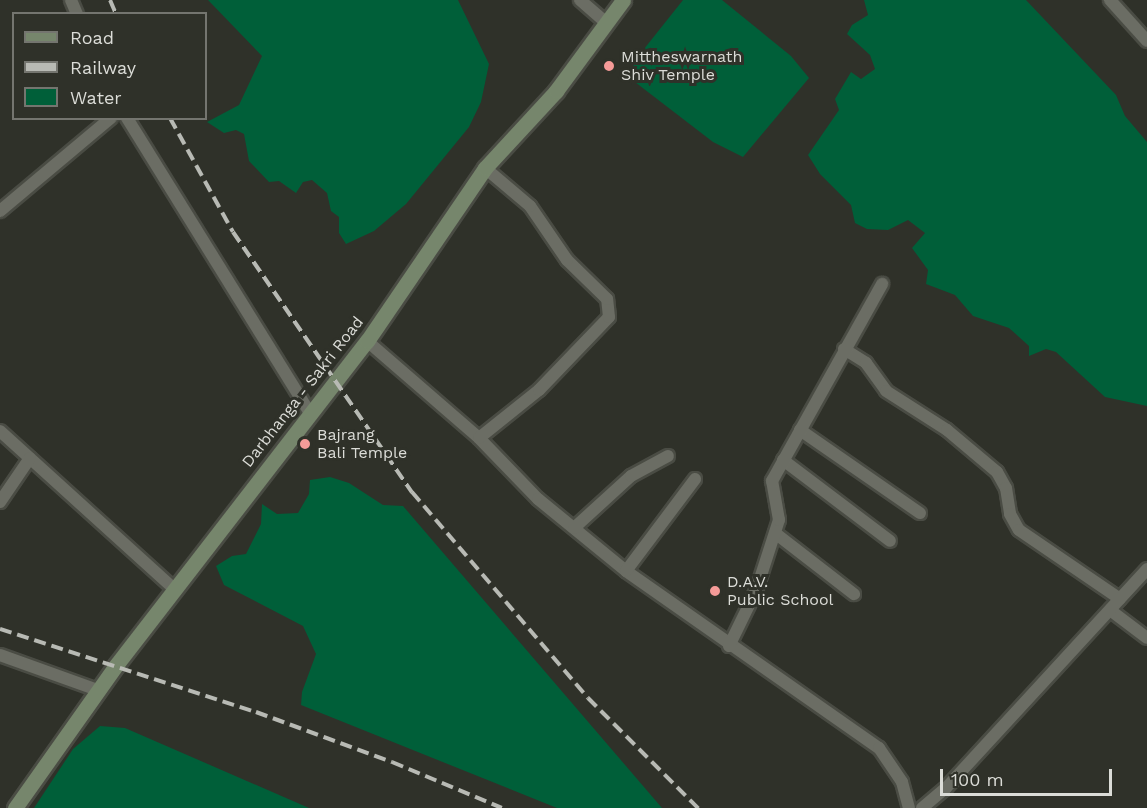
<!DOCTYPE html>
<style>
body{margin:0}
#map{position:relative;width:1147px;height:808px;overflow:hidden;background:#2f3129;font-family:"Work Sans",sans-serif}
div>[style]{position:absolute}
.water>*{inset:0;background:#005f39}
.roads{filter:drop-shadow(2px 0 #4a4c44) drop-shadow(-2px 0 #4a4c44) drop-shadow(0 2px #4a4c44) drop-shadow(0 -2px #4a4c44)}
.minor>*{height:12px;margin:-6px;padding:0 6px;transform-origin:6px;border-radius:6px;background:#6b6d64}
.secondary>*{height:15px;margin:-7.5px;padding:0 7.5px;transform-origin:7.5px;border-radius:7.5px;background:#76866c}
.rail>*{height:4px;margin-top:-2px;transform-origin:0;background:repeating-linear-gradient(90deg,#b8bab4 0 12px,transparent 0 18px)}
.dots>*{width:16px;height:16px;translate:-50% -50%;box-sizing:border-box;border:3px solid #2f3129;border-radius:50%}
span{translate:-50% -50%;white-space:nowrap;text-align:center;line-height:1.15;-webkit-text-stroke:6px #2f3129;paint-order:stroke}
.poi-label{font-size:16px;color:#dbdcd7}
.left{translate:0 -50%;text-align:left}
.street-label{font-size:16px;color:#dbdcd7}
.legend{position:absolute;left:12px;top:12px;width:195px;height:108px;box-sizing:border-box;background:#2f3129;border:2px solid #74756f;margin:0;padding:8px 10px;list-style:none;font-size:18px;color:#dbdcd7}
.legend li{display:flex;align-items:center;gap:12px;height:30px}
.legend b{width:30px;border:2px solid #74756f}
.scale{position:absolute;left:940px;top:769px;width:172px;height:27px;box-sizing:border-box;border:3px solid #dbdcd7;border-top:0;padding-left:8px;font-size:18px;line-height:21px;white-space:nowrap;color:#dbdcd7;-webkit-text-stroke:4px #2f3129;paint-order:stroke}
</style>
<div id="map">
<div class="water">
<i style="clip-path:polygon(208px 0,458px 0,489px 64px,481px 102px,469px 127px,406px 204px,374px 231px,346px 244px,339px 233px,339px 217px,331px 211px,327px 193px,312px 180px,303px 182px,296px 193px,279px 181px,269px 182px,249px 161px,244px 134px,236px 130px,224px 133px,207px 122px,239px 105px,262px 56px)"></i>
<i style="clip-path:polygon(683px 0,722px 0,791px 56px,809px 78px,743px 157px,713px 142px,631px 79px,634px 64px,644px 49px)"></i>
<i style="clip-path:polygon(864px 0,1026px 0,1116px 95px,1125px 116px,1147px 142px,1147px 406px,1105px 397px,1056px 352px,1046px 349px,1029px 356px,1029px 346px,1009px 328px,973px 316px,955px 295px,926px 284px,928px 270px,912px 248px,925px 233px,908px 220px,888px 230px,867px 229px,855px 223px,851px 205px,820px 174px,808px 155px,839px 110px,835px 99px,851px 72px,861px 79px,875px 69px,870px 55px,847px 34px,852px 25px,868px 15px)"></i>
<i style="clip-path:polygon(330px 477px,349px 483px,383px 505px,403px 506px,662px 808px,557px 808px,301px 705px,302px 692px,316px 654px,303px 626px,224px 585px,216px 566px,232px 556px,246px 554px,261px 524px,262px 504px,277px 514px,298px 513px,309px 494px,310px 480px)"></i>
<i style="clip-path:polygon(100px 726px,125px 728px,309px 808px,34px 808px,73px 749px)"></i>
</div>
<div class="roads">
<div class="minor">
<i style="left:71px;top:0;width:15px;rotate:67deg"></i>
<i style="left:580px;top:0;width:35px;rotate:41deg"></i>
<i style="left:1110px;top:0;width:55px;rotate:47.9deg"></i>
<i style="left:127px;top:118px;width:347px;rotate:58.2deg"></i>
<i style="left:0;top:211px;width:145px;rotate:-40deg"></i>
<i style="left:367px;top:341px;width:148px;rotate:40.9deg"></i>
<i style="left:479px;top:438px;width:85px;rotate:46deg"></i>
<i style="left:538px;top:499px;width:114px;rotate:39.3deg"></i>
<i style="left:626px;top:571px;width:309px;rotate:35deg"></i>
<i style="left:879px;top:748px;width:41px;rotate:55.9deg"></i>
<i style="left:902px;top:782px;width:27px;rotate:75deg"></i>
<i style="left:844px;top:349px;width:26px;rotate:32deg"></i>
<i style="left:866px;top:363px;width:34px;rotate:54deg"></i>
<i style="left:886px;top:391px;width:72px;rotate:32.6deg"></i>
<i style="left:947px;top:430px;width:65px;rotate:40deg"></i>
<i style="left:997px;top:472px;width:18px;rotate:61deg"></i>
<i style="left:1006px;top:488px;width:26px;rotate:81deg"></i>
<i style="left:1010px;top:514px;width:18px;rotate:61deg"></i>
<i style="left:1019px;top:530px;width:122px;rotate:34.3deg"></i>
<i style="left:800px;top:430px;width:146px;rotate:34.7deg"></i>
<i style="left:0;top:431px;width:235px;rotate:42.2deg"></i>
<i style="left:479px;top:438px;width:77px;rotate:-38.7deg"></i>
<i style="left:539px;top:390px;width:101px;rotate:-46.2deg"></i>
<i style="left:609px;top:317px;width:18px;rotate:-96deg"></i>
<i style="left:607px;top:299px;width:56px;rotate:-135.7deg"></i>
<i style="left:567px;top:260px;width:65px;rotate:-124.4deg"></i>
<i style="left:530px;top:206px;width:59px;rotate:-139.8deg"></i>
<i style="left:783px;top:460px;width:134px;rotate:37.1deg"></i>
<i style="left:0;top:502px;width:53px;rotate:-55.7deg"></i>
<i style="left:574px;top:528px;width:77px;rotate:-42.4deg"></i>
<i style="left:631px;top:476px;width:42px;rotate:-28.4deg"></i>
<i style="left:775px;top:533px;width:100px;rotate:37.7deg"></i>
<i style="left:626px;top:571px;width:115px;rotate:-53.1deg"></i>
<i style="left:1110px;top:610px;width:46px;rotate:37.1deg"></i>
<i style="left:729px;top:646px;width:61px;rotate:-63.9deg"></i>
<i style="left:756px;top:591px;width:75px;rotate:-72.1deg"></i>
<i style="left:779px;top:520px;width:40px;rotate:-100deg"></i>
<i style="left:772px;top:481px;width:226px;rotate:-60.8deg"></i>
<i style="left:0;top:655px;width:104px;rotate:19.7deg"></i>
<i style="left:922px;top:808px;width:30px;rotate:-40deg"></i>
<i style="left:945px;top:789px;width:299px;rotate:-47.4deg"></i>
</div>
<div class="secondary">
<i style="left:15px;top:808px;width:176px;rotate:-54.7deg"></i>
<i style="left:117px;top:664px;width:408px;rotate:-52.3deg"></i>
<i style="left:367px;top:341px;width:209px;rotate:-55.7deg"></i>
<i style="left:485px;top:168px;width:105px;rotate:-47.3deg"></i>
<i style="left:556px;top:91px;width:113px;rotate:-53.6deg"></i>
</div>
</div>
<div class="rail">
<i style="left:110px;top:0;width:15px;rotate:67deg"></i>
<i style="left:170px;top:118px;width:130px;rotate:61.1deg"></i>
<i style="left:233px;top:232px;width:316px;rotate:55.5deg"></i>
<i style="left:412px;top:492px;width:271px;rotate:49.5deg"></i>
<i style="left:588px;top:698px;width:156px;rotate:45deg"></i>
<i style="left:0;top:629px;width:269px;rotate:18deg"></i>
<i style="left:256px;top:712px;width:145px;rotate:20.2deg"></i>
<i style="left:392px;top:762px;width:119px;rotate:22.7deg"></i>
</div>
<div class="dots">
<i style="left:609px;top:66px;background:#f59b98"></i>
<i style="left:305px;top:444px;background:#f59b98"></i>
<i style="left:715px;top:591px;background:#f59b98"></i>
</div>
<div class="poi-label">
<span class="left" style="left:621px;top:66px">Mittheswarnath<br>Shiv Temple</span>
<span class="left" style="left:317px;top:444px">Bajrang<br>Bali Temple</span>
<span class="left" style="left:727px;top:591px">D.A.V.<br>Public School</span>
</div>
<div class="street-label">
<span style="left:303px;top:392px;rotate:-52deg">Darbhanga - Sakri Road</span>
</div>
<ul class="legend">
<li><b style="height:8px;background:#76866c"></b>Road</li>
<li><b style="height:8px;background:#b8bab4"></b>Railway</li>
<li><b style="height:16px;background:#005f39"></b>Water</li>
</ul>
<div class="scale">100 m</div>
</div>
